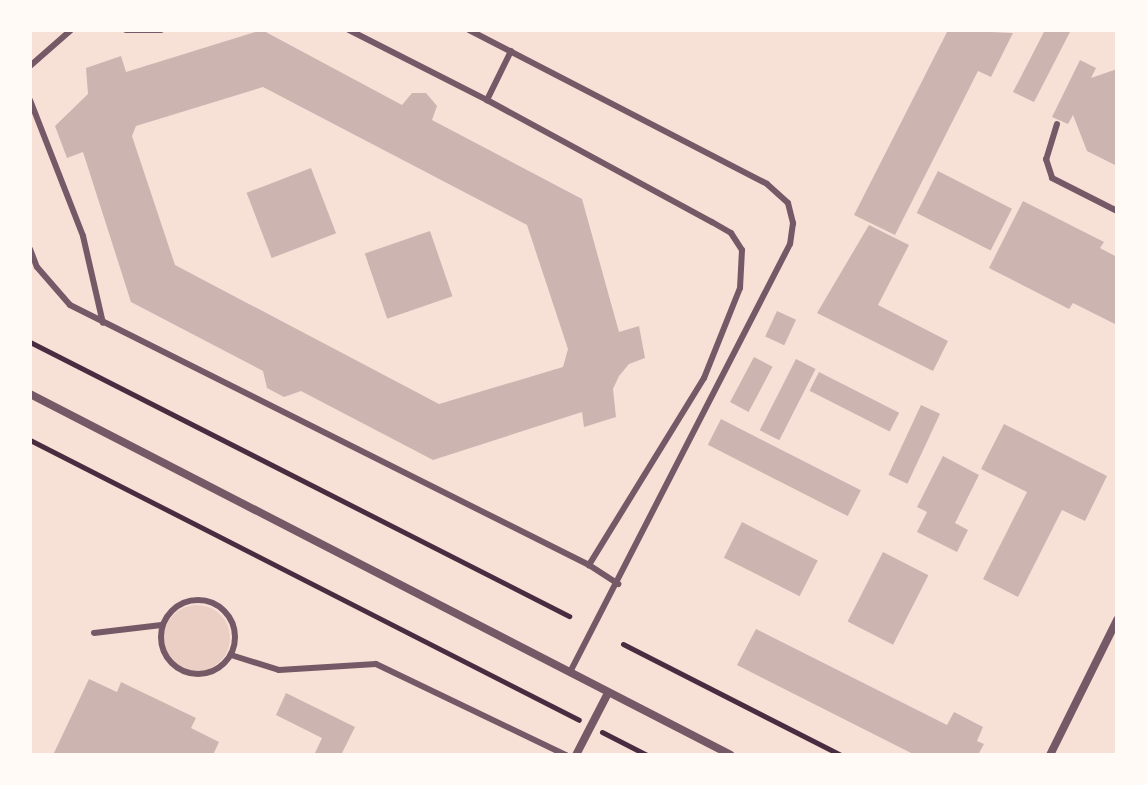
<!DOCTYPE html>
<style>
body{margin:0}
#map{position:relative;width:1147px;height:785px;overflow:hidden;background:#f7e1d7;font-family:"Nunito Sans",sans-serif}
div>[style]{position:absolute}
.green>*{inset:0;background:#ebcfc5}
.round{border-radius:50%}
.building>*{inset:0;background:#ccb4b1;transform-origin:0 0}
.path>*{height:5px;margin:-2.5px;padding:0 2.5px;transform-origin:2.5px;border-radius:2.5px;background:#4a2c40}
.service>*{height:6px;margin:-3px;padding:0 3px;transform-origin:3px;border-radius:3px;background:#755966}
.service>.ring{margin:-3px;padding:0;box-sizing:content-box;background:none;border:6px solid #755966;border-radius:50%}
.minor>*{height:8px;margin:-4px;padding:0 4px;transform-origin:4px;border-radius:4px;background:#755966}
span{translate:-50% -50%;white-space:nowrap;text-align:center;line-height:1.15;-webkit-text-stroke:8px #fffaf5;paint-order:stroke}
.frame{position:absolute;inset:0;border:32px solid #fffaf5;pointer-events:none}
</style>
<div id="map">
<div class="green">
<i class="round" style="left:164px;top:605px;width:66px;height:66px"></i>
</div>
<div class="building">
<i style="clip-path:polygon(evenodd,262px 30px,402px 105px,412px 93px,426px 93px,437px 106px,432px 120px,582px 199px,619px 332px,639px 326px,645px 358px,629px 364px,619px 376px,613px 389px,616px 417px,584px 427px,582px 412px,433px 460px,301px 391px,284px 397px,267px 388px,263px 371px,131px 302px,83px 152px,67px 158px,55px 126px,88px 94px,86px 68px,121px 56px,126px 72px,262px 30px,263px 87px,527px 225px,568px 349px,563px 367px,439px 404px,175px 265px,132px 136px,136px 126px,263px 87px)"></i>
<i style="clip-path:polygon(948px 30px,1013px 33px,991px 77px,978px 71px,895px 235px,854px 215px)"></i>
<i style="clip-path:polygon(1045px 30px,1071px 30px,1034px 102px,1013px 92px)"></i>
<i style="clip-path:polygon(1080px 60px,1096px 68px,1091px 78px,1117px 69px,1117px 166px,1087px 151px,1073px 115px,1068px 124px,1052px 117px)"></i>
<i style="left:311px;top:168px;width:70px;height:69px;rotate:69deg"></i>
<i style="left:938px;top:171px;width:83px;height:47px;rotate:27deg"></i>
<i style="clip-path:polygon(1023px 201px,1104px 242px,1100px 248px,1117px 257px,1117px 325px,1073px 303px,1069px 309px,989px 268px)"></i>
<i style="clip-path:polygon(869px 225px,909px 245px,878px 305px,948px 341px,933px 371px,817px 313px)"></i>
<i style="left:430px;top:231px;width:69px;height:69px;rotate:71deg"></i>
<i style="left:777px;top:311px;width:21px;height:28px;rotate:25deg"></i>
<i style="left:754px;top:357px;width:21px;height:51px;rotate:28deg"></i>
<i style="left:796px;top:359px;width:22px;height:80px;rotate:27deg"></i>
<i style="left:819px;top:372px;width:90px;height:21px;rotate:27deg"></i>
<i style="left:921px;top:405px;width:21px;height:77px;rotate:25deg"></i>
<i style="left:721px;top:419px;width:157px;height:29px;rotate:27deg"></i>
<i style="clip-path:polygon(1004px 424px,1107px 476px,1085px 521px,1062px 510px,1018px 597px,983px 579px,1027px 492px,981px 469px)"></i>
<i style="clip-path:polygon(943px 456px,979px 475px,955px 523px,968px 530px,957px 552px,917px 532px,927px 512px,917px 507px)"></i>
<i style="left:742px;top:522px;width:85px;height:40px;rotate:27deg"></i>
<i style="left:883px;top:552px;width:51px;height:78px;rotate:27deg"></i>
<i style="clip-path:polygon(756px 629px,947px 725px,954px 712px,983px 727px,977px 741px,984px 744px,978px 755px,915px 755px,737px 665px)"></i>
<i style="clip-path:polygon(89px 679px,117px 692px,121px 682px,196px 718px,191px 728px,219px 742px,213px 755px,53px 755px)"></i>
<i style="clip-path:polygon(286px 693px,355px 727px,341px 755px,314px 755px,322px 738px,276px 715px)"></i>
</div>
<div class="path">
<i style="left:30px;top:342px;width:605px;rotate:26.95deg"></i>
<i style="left:30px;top:440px;width:616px;rotate:27.02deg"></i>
<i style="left:623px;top:644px;width:245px;rotate:27deg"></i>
<i style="left:602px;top:732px;width:51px;rotate:27.1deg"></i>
</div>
<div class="service">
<i style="left:126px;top:30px;width:35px"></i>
<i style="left:349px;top:30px;width:155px;rotate:26.9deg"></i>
<i style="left:469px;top:30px;width:335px;rotate:27.3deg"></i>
<i style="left:767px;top:184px;width:28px;rotate:42deg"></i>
<i style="left:788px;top:203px;width:21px;rotate:76deg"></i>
<i style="left:793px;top:223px;width:21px;rotate:98deg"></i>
<i style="left:790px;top:244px;width:481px;rotate:117.2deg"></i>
<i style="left:511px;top:51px;width:55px;rotate:116.1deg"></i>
<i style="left:487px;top:100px;width:256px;rotate:28.5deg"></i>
<i style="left:712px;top:222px;width:22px;rotate:30deg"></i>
<i style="left:731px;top:233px;width:20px;rotate:57deg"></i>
<i style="left:742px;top:250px;width:38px;rotate:93deg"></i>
<i style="left:740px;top:288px;width:97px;rotate:111.8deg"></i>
<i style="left:704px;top:378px;width:220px;rotate:121.6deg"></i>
<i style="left:30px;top:66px;width:55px;rotate:-41.3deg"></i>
<i style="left:30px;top:100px;width:146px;rotate:68.7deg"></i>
<i style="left:83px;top:236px;width:89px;rotate:77.1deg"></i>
<i style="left:1057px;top:124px;width:37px;rotate:107deg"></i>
<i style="left:1046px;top:159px;width:20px;rotate:72deg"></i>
<i style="left:1052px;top:178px;width:73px;rotate:26.9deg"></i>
<i style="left:30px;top:249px;width:19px;rotate:69deg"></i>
<i style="left:37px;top:267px;width:50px;rotate:49deg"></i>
<i style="left:70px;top:305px;width:580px;rotate:26.61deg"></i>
<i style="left:589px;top:565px;width:35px;rotate:33deg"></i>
<i class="ring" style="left:161px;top:600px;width:68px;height:68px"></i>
<i style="left:94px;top:633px;width:68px;rotate:-6.7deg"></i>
<i style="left:231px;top:655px;width:50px;rotate:17.4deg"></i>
<i style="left:279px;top:670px;width:97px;rotate:-3.5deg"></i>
<i style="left:376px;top:664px;width:211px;rotate:25.6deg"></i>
</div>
<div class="minor">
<i style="left:30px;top:394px;width:788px;rotate:27.25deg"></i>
<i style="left:576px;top:755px;width:70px;rotate:-62.7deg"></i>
<i style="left:1050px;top:755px;width:151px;rotate:-63.6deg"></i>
</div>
<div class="frame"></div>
</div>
